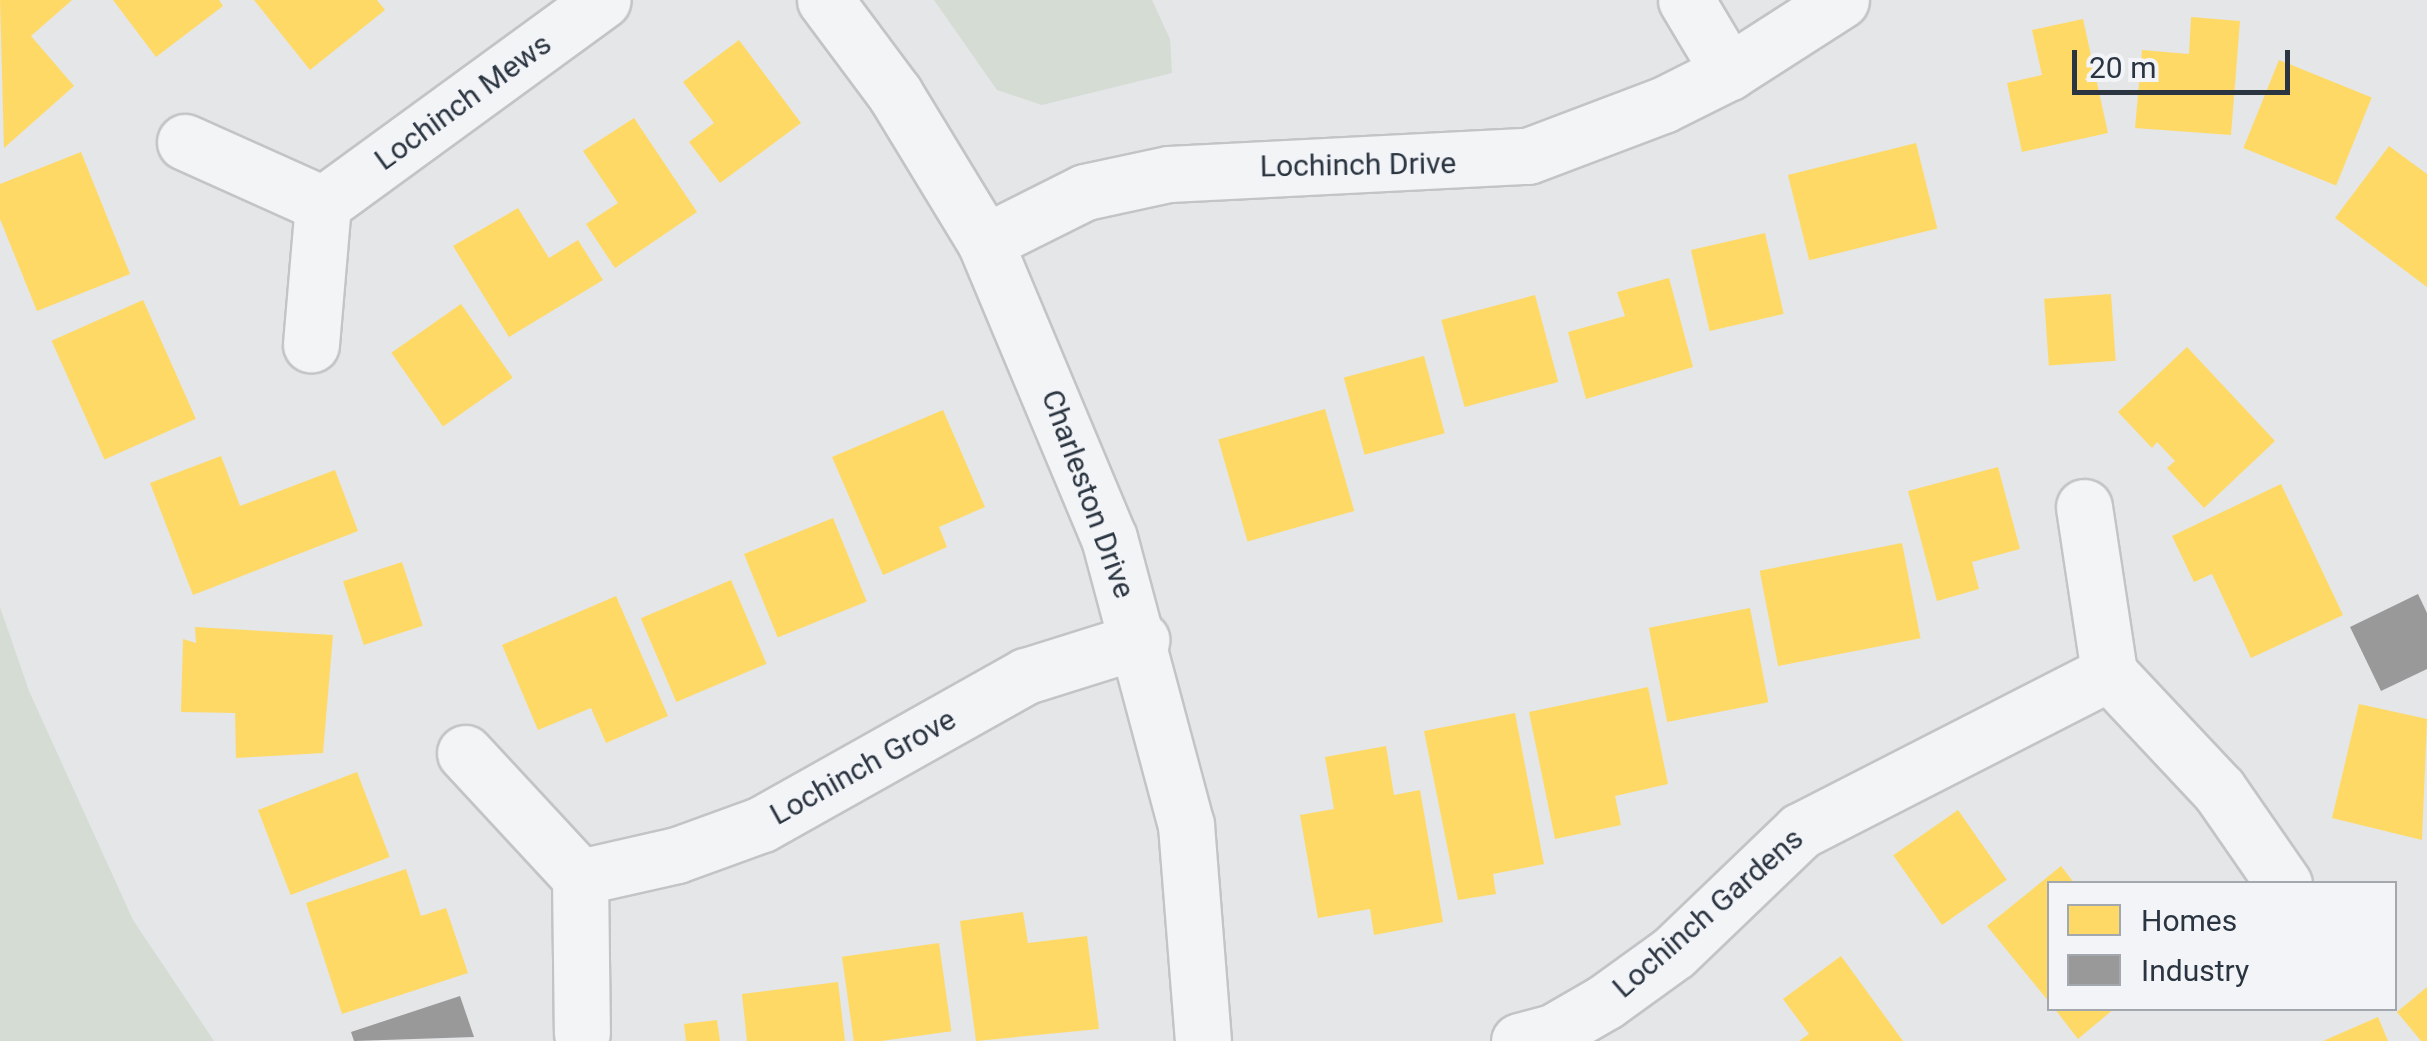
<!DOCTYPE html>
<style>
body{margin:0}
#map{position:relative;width:2427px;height:1041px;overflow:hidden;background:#e4e6e8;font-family:Roboto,sans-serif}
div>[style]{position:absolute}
.green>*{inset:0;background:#d5dcd4}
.homes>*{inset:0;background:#ffd966;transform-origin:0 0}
.industry>*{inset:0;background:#999}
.roads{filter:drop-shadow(2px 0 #c2c4c6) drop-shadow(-2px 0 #c2c4c6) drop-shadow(0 2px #c2c4c6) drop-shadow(0 -2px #c2c4c6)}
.minor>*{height:55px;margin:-27.5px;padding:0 27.5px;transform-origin:27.5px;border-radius:27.5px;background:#f3f4f5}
span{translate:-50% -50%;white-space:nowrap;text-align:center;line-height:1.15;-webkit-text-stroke:10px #f2f4f7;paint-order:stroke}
.street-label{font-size:30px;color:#2b3541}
.legend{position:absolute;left:2047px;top:881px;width:350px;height:130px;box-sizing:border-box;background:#f2f4f7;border:2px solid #a2a8ae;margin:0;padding:12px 18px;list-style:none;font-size:30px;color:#2b3541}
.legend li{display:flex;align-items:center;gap:20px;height:50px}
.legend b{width:50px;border:2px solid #a2a8ae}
.scale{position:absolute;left:2072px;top:50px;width:218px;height:45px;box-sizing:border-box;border:5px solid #2b3541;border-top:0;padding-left:12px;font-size:30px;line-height:35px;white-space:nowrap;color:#2b3541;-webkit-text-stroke:8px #f2f4f7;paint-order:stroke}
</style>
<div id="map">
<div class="green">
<i style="clip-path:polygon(934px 0,1152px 0,1170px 39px,1172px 73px,1042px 105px,997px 90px)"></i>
<i style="clip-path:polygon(0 607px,29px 691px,133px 920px,214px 1041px,0 1041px)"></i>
</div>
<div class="homes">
<i style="clip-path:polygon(0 0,72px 0,31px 36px,74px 86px,4px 148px)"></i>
<i style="clip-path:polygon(113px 0,219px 0,223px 6px,156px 57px)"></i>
<i style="clip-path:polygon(254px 0,377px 0,385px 10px,310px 70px)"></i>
<i style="clip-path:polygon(2191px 17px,2240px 21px,2231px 135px,2135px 128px,2142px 50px,2189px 54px)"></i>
<i style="clip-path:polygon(2083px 19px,2108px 133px,2022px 152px,2007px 83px,2042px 75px,2032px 30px)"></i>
<i style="clip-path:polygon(739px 40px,801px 123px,720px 183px,689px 142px,714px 123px,683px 82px)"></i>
<i style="left:2279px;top:60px;width:100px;height:95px;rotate:22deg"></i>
<i style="clip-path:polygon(634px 118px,697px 212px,615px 268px,586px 224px,618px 203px,583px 151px)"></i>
<i style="left:1916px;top:143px;width:88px;height:132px;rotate:76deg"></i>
<i style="clip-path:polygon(2389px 146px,2427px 174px,2427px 287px,2335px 218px)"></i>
<i style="clip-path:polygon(81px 152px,130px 274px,37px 311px,0 219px,0 184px)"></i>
<i style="clip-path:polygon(518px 208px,549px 258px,578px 240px,603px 280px,509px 337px,453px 246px)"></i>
<i style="left:1765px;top:233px;width:83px;height:76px;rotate:77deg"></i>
<i style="clip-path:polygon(1669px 278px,1693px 367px,1586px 399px,1568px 332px,1625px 316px,1617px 292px)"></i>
<i style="left:2111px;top:294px;width:67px;height:67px;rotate:86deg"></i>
<i style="left:1535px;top:295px;width:90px;height:97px;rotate:75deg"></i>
<i style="left:143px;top:300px;width:130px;height:100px;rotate:66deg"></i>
<i style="left:461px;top:304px;width:90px;height:85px;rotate:55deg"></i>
<i style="clip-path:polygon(2187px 347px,2275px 441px,2204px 508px,2167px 468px,2175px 461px,2157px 442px,2152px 448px,2118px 412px)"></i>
<i style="left:1424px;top:356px;width:80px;height:83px;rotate:75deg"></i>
<i style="left:1325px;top:409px;width:106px;height:111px;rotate:74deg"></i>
<i style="clip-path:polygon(943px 410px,985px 507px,939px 527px,947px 547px,883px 575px,832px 457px)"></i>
<i style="clip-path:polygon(221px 456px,240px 506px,335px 470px,358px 531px,193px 595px,150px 483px)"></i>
<i style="clip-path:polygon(1998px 467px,2020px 549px,1972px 562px,1979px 589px,1937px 601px,1908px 491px)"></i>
<i style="clip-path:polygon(2281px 484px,2343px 615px,2251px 658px,2212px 574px,2194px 582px,2172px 536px)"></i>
<i style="left:833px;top:518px;width:90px;height:96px;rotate:68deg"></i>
<i style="left:1902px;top:543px;width:97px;height:145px;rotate:79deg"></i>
<i style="left:402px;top:562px;width:67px;height:62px;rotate:72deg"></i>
<i style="left:731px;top:580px;width:91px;height:98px;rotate:67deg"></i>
<i style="clip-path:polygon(616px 596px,668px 716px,606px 743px,591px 708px,538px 730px,502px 645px)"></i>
<i style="left:1750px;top:608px;width:96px;height:103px;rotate:79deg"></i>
<i style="clip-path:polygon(195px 627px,333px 635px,323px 753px,236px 758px,235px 713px,181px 712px,183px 639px,196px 643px)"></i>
<i style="clip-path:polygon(1648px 687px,1668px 784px,1615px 796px,1621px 825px,1555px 839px,1529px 712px)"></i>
<i style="clip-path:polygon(2359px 704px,2427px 719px,2422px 840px,2332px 818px)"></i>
<i style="clip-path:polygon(1515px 713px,1544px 864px,1493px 874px,1496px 894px,1458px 900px,1424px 731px)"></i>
<i style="clip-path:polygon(1386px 746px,1394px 795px,1420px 790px,1443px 922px,1374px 935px,1370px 909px,1318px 918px,1300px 815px,1334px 809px,1325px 757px)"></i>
<i style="left:357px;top:772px;width:91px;height:106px;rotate:69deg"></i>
<i style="left:1958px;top:810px;width:85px;height:79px;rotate:55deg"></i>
<i style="clip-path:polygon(2061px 866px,2075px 884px,2050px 884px,2050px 1003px,1987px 926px)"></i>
<i style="clip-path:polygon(406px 869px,421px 916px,446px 908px,468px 973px,342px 1014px,306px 903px)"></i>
<i style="clip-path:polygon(1023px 912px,1028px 943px,1087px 936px,1099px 1029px,976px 1041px,960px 921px)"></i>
<i style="left:939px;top:943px;width:89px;height:98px;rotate:82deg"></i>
<i style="clip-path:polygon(1841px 956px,1903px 1041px,1799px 1041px,1809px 1034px,1783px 999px)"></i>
<i style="clip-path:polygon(838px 982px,845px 1041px,747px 1041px,742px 994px)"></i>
<i style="clip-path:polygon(2427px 987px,2427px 1041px,2421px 1041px,2397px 1012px)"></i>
<i style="clip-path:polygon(2054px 1008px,2115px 1008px,2078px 1039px)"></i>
<i style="clip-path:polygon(2378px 1017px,2388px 1041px,2323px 1041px)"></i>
<i style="clip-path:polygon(717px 1020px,720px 1041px,686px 1041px,684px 1024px)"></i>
</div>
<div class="industry">
<i style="clip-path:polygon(2418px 594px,2427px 613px,2427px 669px,2381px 691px,2350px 627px)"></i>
<i style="clip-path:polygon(460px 996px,474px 1037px,354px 1041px,351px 1032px)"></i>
</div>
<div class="roads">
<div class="minor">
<i style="left:825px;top:0;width:117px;rotate:53.3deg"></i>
<i style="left:895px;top:94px;width:173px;rotate:58.7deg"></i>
<i style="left:985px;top:242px;width:321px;rotate:67.3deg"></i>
<i style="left:1109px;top:538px;width:297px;rotate:75deg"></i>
<i style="left:1186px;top:825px;width:217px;rotate:85.5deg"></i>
<i style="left:1686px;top:0;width:84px;rotate:59.2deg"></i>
<i style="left:185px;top:142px;width:151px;rotate:24.2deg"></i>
<i style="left:323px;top:204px;width:141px;rotate:94.9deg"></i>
<i style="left:323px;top:204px;width:346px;rotate:-36.1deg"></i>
<i style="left:985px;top:242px;width:112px;rotate:-26.6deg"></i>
<i style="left:1085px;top:192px;width:86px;rotate:-12.1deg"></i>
<i style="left:1169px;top:174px;width:359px;rotate:-2.9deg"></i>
<i style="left:1528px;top:156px;width:144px;rotate:-20.7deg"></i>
<i style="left:1663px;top:105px;width:74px;rotate:-26.6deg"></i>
<i style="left:1729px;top:72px;width:133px;rotate:-32.7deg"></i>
<i style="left:2084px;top:507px;width:168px;rotate:81.4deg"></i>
<i style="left:465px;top:753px;width:169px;rotate:47.2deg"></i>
<i style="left:580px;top:877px;width:156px;rotate:89.3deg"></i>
<i style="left:580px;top:877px;width:99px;rotate:-12.8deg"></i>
<i style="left:677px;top:855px;width:90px;rotate:-20deg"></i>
<i style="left:762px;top:824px;width:303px;rotate:-29.3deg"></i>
<i style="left:1026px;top:676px;width:121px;rotate:-17.4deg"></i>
<i style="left:1519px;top:1041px;width:35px;rotate:-15deg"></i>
<i style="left:1553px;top:1032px;width:60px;rotate:-30deg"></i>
<i style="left:1605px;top:1002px;width:85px;rotate:-35.9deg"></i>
<i style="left:1674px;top:952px;width:175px;rotate:-43.8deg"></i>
<i style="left:1800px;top:831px;width:347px;rotate:-27.1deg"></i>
<i style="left:2109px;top:673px;width:161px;rotate:46.8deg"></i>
<i style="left:2219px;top:790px;width:114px;rotate:55.3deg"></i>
</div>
</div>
<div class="street-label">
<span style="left:463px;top:102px;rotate:-36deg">Lochinch Mews</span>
<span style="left:1358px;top:165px;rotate:-1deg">Lochinch Drive</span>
<span style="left:1088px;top:494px;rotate:70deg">Charleston Drive</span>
<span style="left:863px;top:767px;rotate:-29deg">Lochinch Grove</span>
<span style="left:1708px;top:913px;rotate:-41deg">Lochinch Gardens</span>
</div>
<ul class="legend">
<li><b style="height:28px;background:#ffd966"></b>Homes</li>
<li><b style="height:28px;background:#999"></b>Industry</li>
</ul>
<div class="scale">20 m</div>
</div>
